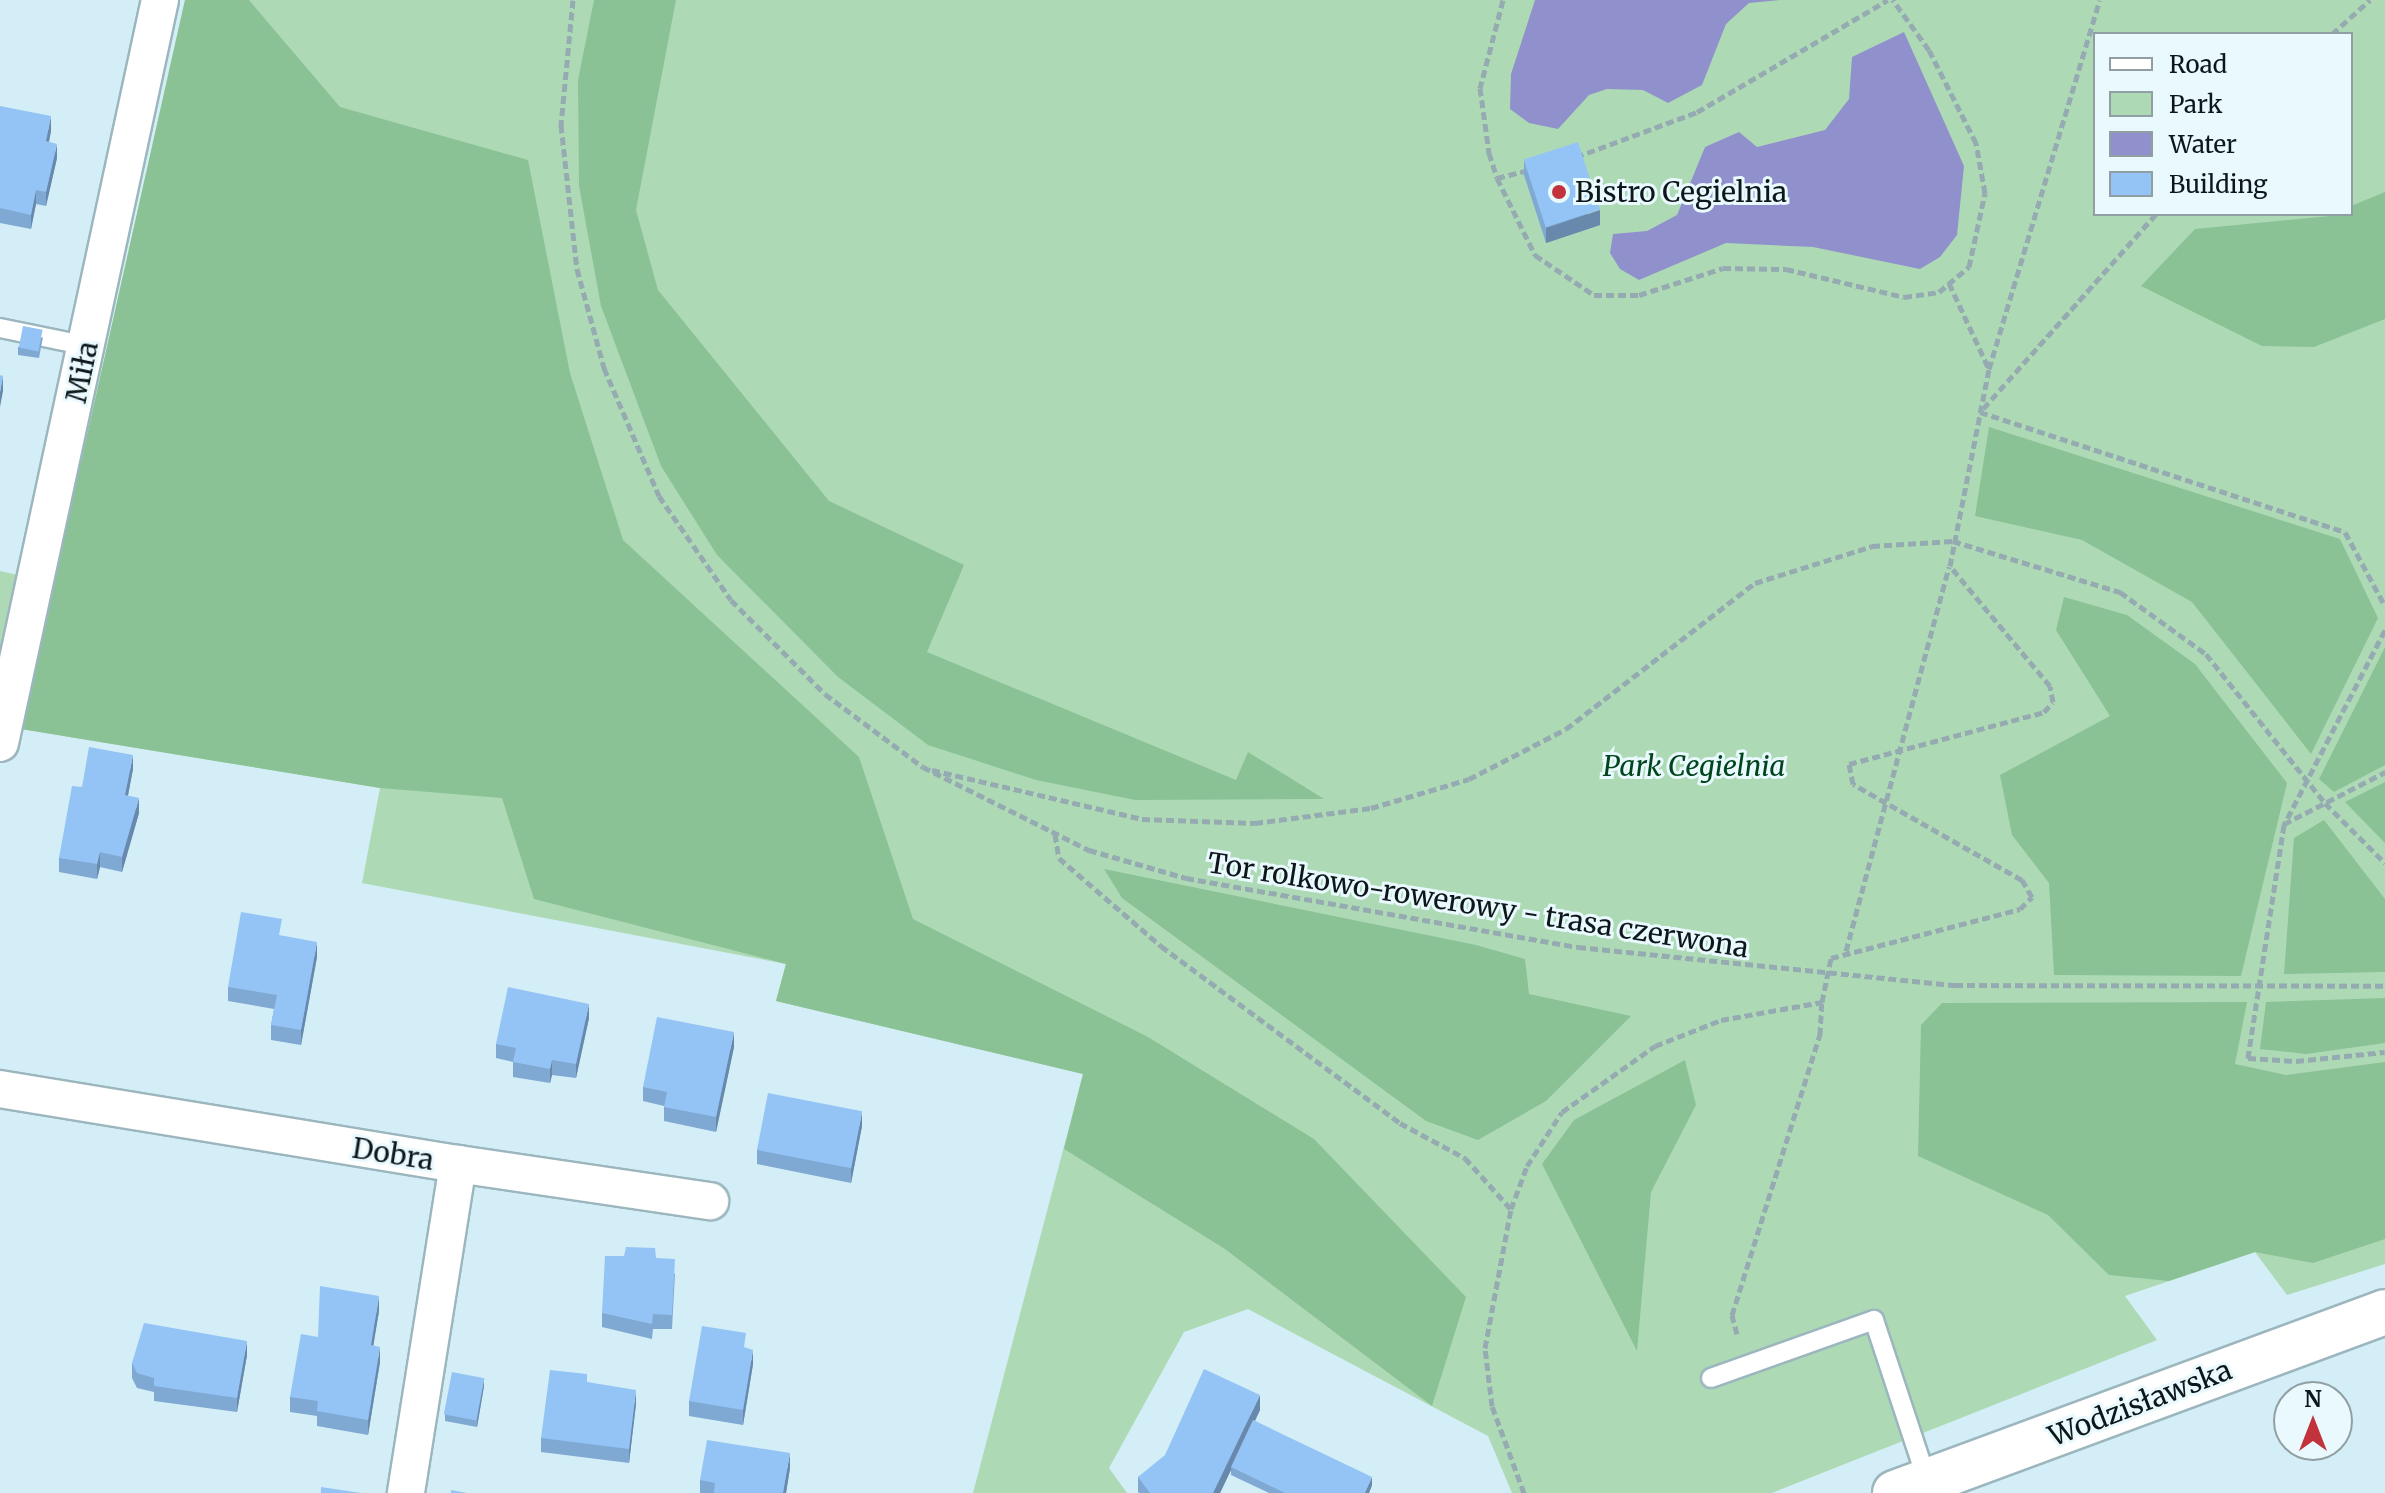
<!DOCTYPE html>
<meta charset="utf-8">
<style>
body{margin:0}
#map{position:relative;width:2385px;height:1493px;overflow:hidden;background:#d3eef6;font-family:Merriweather,serif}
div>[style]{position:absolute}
.green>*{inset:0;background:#addab5}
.forest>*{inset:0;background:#8ac295}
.water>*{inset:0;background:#9091cc}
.path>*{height:5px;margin-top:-2.5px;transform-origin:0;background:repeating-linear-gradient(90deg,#95abb1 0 8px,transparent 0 12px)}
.roads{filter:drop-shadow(2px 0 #9cb6be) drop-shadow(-2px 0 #9cb6be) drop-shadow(0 2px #9cb6be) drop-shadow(0 -2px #9cb6be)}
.lane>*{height:18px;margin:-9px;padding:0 9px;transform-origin:9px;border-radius:9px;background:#fff}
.street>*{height:36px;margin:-18px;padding:0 18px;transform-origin:18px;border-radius:18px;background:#fff}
.secondary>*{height:44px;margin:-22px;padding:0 22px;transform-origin:22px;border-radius:22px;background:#fff}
.wall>*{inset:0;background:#7fa9d3}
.shaded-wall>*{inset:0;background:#6889ac}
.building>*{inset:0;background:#94c4f5;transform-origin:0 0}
.dots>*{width:22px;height:22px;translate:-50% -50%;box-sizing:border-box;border:4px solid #e9f9fe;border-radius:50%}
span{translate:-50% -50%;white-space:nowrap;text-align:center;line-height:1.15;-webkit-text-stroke:6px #e9f9fe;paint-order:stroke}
.poi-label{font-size:28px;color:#0d171a}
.left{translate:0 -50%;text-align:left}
.street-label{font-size:28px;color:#0d171a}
.park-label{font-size:28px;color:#01451c;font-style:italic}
.legend{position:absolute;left:2093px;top:32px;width:260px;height:184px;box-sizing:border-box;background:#e9f9fe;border:2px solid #919fa3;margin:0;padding:10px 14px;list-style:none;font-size:24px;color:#0d171a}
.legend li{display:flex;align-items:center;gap:16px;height:40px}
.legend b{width:40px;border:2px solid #919fa3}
.north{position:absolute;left:2273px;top:1381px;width:80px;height:80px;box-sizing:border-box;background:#e9f9fe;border:2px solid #919fa3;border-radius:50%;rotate:0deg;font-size:22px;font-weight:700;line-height:32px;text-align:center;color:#0d171a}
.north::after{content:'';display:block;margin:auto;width:28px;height:36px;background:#c3333b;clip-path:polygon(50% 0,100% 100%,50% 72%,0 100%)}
</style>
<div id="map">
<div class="green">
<i style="clip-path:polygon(evenodd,185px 0,2385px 0,2385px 1264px,2287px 1295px,2255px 1252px,2125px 1296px,2157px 1340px,1772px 1493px,1512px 1493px,1488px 1436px,1248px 1309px,1184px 1332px,1109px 1468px,1127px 1493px,973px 1493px,1083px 1074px,776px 1001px,786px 964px,362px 883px,380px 788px,21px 729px,185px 0,2095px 34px,2351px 34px,2351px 214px,2095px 214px,2095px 34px)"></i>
<i style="clip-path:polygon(0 571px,18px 575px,0 657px)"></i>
</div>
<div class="forest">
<i style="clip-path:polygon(185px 0,249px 0,340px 107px,528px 160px,570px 373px,623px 540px,859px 757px,913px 919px,1148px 1037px,1314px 1139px,1466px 1297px,1432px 1406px,1225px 1249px,1064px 1149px,1083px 1074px,776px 1001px,786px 964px,534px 899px,502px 798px,380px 788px,21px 729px)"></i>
<i style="clip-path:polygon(594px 0,676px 0,636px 210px,658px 290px,829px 501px,964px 565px,927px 652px,1236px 780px,1248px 752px,1324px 799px,1135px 800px,1036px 780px,928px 745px,838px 677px,717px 555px,661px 466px,601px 306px,579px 186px,578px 80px)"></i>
<i style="clip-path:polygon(2385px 192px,2385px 319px,2314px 347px,2262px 346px,2141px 286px,2195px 229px,2351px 214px,2351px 206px)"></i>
<i style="clip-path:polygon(1989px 427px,2340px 539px,2378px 618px,2311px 754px,2192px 602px,2082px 540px,1975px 516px)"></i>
<i style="clip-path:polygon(2064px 597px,2127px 615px,2195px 664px,2287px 783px,2241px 976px,2054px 975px,2049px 883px,2012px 835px,2000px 775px,2110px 716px,2056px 630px)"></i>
<i style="clip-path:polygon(2385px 647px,2385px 765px,2334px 792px,2319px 779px)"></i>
<i style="clip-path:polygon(2385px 782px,2385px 843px,2345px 802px)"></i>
<i style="clip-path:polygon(2324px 820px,2385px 899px,2385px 972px,2284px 974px,2294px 838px)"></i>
<i style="clip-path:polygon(1104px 869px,1476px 945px,1525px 959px,1529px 994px,1631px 1016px,1546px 1101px,1478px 1140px,1426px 1121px,1122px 898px)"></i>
<i style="clip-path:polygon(2385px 998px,2385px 1043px,2306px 1054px,2260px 1049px,2266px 1002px)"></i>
<i style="clip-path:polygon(2247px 1002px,2235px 1064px,2286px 1075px,2385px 1062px,2385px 1239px,2313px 1263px,2255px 1252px,2169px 1281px,2109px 1275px,2048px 1215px,1918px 1156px,1921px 1025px,1942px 1003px)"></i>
<i style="clip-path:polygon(1685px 1060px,1696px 1105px,1651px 1192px,1637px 1351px,1542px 1164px,1574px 1120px)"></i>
</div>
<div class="water">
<i style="clip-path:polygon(1535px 0,1780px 0,1749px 3px,1726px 24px,1702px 85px,1668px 103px,1643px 90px,1607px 89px,1589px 95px,1558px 129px,1529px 123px,1510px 109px,1511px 74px)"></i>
<i style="clip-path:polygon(1904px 32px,1964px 166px,1957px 235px,1940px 257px,1920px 269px,1813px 247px,1726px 243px,1639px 280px,1620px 269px,1610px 253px,1613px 234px,1647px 231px,1677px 215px,1705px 147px,1739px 132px,1757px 147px,1825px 130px,1849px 99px,1852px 57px)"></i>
</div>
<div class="path">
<i style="left:573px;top:0;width:126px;rotate:95.5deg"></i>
<i style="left:561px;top:125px;width:145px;rotate:83.7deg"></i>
<i style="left:577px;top:269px;width:103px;rotate:74.7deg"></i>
<i style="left:604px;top:368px;width:139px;rotate:66.7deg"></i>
<i style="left:659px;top:496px;width:126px;rotate:55.3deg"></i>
<i style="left:731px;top:600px;width:133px;rotate:45deg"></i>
<i style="left:825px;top:694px;width:122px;rotate:36.7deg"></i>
<i style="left:923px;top:767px;width:186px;rotate:26.6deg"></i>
<i style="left:1089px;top:850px;width:101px;rotate:16.1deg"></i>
<i style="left:1186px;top:878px;width:398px;rotate:10deg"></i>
<i style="left:1578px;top:947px;width:379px;rotate:5.8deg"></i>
<i style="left:1955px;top:985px;width:430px;rotate:0.1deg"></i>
<i style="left:1503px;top:0;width:91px;rotate:104.6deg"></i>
<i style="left:1480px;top:88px;width:66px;rotate:82.1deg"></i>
<i style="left:1489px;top:153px;width:26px;rotate:72deg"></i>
<i style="left:1497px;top:178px;width:32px;rotate:-14deg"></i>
<i style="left:2332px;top:34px;width:51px;rotate:-41.8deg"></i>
<i style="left:1576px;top:157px;width:129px;rotate:-20.4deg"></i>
<i style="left:1697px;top:112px;width:221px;rotate:-30.4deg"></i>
<i style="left:1497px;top:178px;width:86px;rotate:63.7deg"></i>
<i style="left:1535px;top:255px;width:71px;rotate:34.1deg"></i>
<i style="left:1594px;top:295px;width:45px"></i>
<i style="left:1639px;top:295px;width:88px;rotate:-17.8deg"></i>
<i style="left:1723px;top:268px;width:63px;rotate:0.9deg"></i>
<i style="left:1786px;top:269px;width:121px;rotate:13.3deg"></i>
<i style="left:1904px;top:297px;width:35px;rotate:-8deg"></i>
<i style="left:1939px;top:292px;width:39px;rotate:-40deg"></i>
<i style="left:1969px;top:267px;width:76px;rotate:-77.8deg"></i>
<i style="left:1985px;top:193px;width:51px;rotate:-100.2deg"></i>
<i style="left:1976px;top:143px;width:104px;rotate:-116.8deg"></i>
<i style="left:1929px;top:50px;width:62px;rotate:-125.8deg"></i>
<i style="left:2156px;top:214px;width:265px;rotate:131.6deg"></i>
<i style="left:1980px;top:412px;width:384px;rotate:18.2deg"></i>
<i style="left:2345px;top:532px;width:84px;rotate:61.6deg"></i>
<i style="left:1949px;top:283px;width:95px;rotate:65.1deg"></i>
<i style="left:2385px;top:630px;width:220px;rotate:117.4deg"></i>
<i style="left:2284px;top:825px;width:236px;rotate:98.8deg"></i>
<i style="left:2248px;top:1058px;width:48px;rotate:3.6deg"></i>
<i style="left:2296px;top:1061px;width:89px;rotate:-5.8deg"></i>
<i style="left:932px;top:770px;width:216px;rotate:13.1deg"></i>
<i style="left:1142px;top:819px;width:113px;rotate:2deg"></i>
<i style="left:1255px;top:823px;width:117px;rotate:-7.4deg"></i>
<i style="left:1371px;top:808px;width:102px;rotate:-16.5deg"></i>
<i style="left:1469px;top:779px;width:109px;rotate:-27.3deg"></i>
<i style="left:1566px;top:729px;width:239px;rotate:-37.7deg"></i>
<i style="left:1755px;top:583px;width:123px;rotate:-17.5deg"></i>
<i style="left:1872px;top:546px;width:81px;rotate:-3.5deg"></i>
<i style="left:1953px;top:541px;width:175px;rotate:17deg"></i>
<i style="left:2120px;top:592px;width:106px;rotate:35.8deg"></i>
<i style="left:2206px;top:654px;width:191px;rotate:51.4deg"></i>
<i style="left:2325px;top:803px;width:85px;rotate:45deg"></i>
<i style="left:2284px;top:824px;width:114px;rotate:-27.2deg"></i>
<i style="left:1055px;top:834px;width:24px;rotate:81deg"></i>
<i style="left:1059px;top:858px;width:135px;rotate:40.8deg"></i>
<i style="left:1161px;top:946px;width:297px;rotate:36.5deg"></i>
<i style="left:1400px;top:1123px;width:74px;rotate:28.3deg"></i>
<i style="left:1465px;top:1158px;width:69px;rotate:48deg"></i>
<i style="left:1846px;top:951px;width:398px;rotate:-75deg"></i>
<i style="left:1737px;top:1334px;width:20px;rotate:-105deg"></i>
<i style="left:1732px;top:1315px;width:294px;rotate:-72.6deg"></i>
<i style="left:1820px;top:1035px;width:33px;rotate:-87deg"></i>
<i style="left:1524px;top:1493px;width:93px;rotate:-110.2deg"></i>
<i style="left:1492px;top:1406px;width:58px;rotate:-96.9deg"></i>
<i style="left:1485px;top:1348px;width:141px;rotate:-79.4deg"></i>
<i style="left:1511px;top:1209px;width:46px;rotate:-69.6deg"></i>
<i style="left:1527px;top:1166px;width:64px;rotate:-57.1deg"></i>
<i style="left:1562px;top:1112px;width:114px;rotate:-35.4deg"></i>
<i style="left:1655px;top:1046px;width:71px;rotate:-21.5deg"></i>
<i style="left:1721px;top:1020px;width:103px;rotate:-10.1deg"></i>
<i style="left:1822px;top:1002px;width:45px;rotate:-78.4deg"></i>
<i style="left:1831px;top:958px;width:195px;rotate:-14.5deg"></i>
<i style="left:2020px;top:909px;width:17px;rotate:-45deg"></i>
<i style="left:2032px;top:897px;width:20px;rotate:-120deg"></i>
<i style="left:2022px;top:880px;width:194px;rotate:-150.4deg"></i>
<i style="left:1853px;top:784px;width:20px;rotate:-101deg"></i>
<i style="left:1849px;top:764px;width:202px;rotate:-14.9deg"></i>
<i style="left:2044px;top:712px;width:13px;rotate:-48deg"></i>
<i style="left:2053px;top:702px;width:16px;rotate:-101deg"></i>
<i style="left:2050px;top:686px;width:156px;rotate:-129.8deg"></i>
<i style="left:1950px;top:566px;width:201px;rotate:-78.8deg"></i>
<i style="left:1989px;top:369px;width:385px;rotate:-73.3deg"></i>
</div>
<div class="roads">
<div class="lane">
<i style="left:0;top:328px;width:90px;rotate:11.6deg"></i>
<i style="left:1711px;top:1378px;width:173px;rotate:-19.6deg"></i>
<i style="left:1874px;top:1320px;width:172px;rotate:71.7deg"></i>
</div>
<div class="street">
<i style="left:0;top:743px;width:760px;rotate:-77.85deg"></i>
<i style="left:0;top:1089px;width:464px;rotate:9.3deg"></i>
<i style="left:458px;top:1164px;width:333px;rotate:99deg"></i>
<i style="left:458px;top:1164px;width:255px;rotate:8.4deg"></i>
</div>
<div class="secondary">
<i style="left:1895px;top:1493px;width:522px;rotate:-20.27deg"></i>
</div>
</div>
<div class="wall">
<i style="clip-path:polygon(0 106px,51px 131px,49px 142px,57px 158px,46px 206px,36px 204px,31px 229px,0 223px)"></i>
<i style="clip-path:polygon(1524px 160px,1600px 225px,1546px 243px,1524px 175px)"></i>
<i style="clip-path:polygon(43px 337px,39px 358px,18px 355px,18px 347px)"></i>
<i style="clip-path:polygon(133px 769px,128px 796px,139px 813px,122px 872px,100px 867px,97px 879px,59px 872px,59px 858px,82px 787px)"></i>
<i style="clip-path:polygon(281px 936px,317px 957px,301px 1045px,271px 1040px,271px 1025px,274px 1009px,228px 1001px,228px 987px)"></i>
<i style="clip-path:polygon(589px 1018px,576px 1078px,552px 1075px,550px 1083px,513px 1077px,513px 1062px,496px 1058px,496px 1044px)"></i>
<i style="clip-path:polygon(734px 1047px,716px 1132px,664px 1121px,664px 1106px,643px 1101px,643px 1087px)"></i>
<i style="clip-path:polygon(862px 1126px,851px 1183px,757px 1164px,757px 1150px)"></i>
<i style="clip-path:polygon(656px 1258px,675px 1274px,672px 1329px,653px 1329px,652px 1339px,602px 1327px,602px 1313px)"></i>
<i style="clip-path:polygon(379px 1311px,373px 1346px,380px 1362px,368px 1435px,317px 1426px,317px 1416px,290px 1412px,290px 1397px)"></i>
<i style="clip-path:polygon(746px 1348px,753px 1364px,743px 1425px,689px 1416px,689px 1401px)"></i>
<i style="clip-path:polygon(247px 1355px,237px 1412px,154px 1401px,154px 1392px,137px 1388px,132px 1378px,132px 1363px)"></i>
<i style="clip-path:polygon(587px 1382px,636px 1404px,629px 1463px,541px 1452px,541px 1438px)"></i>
<i style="clip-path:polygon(484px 1386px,477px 1427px,445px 1421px,445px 1414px)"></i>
<i style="clip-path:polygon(1260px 1410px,1255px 1421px,1372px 1485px,1369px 1493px,1269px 1493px,1231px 1475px,1231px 1470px,1220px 1493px,1139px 1493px,1138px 1492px,1138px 1477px)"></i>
<i style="clip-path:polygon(790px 1468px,786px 1493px,700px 1493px,700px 1480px)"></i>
</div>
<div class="shaded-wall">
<i style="clip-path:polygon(51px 116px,51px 131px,46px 156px,46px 141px)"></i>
<i style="clip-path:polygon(57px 144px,57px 158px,46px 206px,46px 192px)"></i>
<i style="clip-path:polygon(36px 190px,36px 204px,31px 229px,31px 215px)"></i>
<i style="clip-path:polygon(1600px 210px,1600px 225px,1546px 243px,1546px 228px)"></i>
<i style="clip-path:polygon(3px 376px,3px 391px,0 407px,0 392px)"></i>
<i style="clip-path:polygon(133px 755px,133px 769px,125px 810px,125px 795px)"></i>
<i style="clip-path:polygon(139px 798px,139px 813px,122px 872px,122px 857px)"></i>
<i style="clip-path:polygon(100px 852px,100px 867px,97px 879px,97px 864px)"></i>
<i style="clip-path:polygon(317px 942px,317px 957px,301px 1045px,301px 1030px)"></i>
<i style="clip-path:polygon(589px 1004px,589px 1018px,576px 1078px,576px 1064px)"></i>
<i style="clip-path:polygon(734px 1032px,734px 1047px,716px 1132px,716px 1117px)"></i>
<i style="clip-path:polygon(552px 1060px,552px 1075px,550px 1083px,550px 1069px)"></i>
<i style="clip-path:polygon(862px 1112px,862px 1126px,851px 1183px,851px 1168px)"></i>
<i style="clip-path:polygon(379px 1296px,379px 1311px,371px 1360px,371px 1345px)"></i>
<i style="clip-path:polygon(247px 1341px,247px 1355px,237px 1412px,237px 1398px)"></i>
<i style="clip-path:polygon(380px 1347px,380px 1362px,368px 1435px,368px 1420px)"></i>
<i style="clip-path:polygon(753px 1350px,753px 1364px,743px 1425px,743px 1410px)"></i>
<i style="clip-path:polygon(484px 1378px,484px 1386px,477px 1427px,477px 1420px)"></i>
<i style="clip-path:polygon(636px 1390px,636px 1404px,629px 1463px,629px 1449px)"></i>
<i style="clip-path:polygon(1260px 1395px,1260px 1410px,1232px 1468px,1231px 1467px,1231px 1470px,1220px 1493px,1213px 1493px)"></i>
<i style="clip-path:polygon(790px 1453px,790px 1468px,786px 1493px,783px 1493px)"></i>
<i style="clip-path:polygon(1372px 1477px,1372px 1485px,1369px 1493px,1365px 1493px)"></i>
</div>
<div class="building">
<i style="clip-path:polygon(0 106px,51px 116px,46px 141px,57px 144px,46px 192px,36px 190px,31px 215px,0 208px)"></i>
<i style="left:1578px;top:142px;width:71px;height:57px;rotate:72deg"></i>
<i style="left:23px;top:326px;width:20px;height:22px;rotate:11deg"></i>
<i style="clip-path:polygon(0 375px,3px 376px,0 392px)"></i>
<i style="clip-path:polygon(89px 747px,133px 755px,125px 795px,139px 798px,122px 857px,100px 852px,97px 864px,59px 858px,72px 786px,82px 787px)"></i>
<i style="clip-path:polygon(241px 912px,282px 919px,279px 935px,317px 942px,301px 1030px,271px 1025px,277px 995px,228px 987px)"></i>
<i style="clip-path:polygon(508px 987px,589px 1004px,576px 1064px,552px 1060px,550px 1069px,513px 1062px,516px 1048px,496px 1044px)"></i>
<i style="clip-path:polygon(657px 1017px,734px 1032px,716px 1117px,664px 1107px,667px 1092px,643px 1087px)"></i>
<i style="left:768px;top:1093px;width:96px;height:58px;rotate:11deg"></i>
<i style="clip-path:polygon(626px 1247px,655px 1248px,656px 1258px,675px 1259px,672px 1315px,653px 1314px,652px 1324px,602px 1313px,605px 1256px,624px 1256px)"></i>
<i style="clip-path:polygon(320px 1286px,379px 1296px,371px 1345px,380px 1347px,368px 1420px,317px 1411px,318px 1401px,290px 1397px,301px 1334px,318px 1337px)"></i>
<i style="clip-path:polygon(144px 1323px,247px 1341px,237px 1398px,154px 1386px,154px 1378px,137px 1373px,132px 1363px)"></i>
<i style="clip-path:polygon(702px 1326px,746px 1333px,744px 1347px,753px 1350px,743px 1410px,689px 1401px)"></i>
<i style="clip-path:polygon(1204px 1369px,1260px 1395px,1213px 1493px,1150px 1493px,1138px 1477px,1165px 1455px)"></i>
<i style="clip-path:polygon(550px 1370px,587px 1374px,587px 1382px,636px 1390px,629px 1449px,541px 1438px)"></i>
<i style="left:452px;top:1372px;width:33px;height:43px;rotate:11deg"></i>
<i style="clip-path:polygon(1253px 1420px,1372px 1477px,1365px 1493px,1285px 1493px,1231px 1467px)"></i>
<i style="clip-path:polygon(707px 1440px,790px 1453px,783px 1493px,714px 1493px,715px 1483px,700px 1480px)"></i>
<i style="clip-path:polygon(321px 1487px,361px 1493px,321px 1493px)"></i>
<i style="clip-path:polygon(451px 1490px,467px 1493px,451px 1493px)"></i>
</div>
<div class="dots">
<i style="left:1559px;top:192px;background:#c3333b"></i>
</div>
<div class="poi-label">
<span class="left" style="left:1575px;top:192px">Bistro Cegielnia</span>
</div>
<div class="street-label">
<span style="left:82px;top:372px;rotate:-78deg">Miła</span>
<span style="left:1478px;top:905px;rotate:9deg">Tor rolkowo-rowerowy - trasa czerwona</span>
<span style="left:393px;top:1154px;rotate:9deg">Dobra</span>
<span style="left:2140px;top:1403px;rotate:-21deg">Wodzisławska</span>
</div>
<div class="park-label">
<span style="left:1694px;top:766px">Park Cegielnia</span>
</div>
<ul class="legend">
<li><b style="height:10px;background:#fff"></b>Road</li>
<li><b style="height:22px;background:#addab5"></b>Park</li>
<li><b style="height:22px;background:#9091cc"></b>Water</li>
<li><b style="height:22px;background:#94c4f5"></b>Building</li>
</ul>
<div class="north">N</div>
</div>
